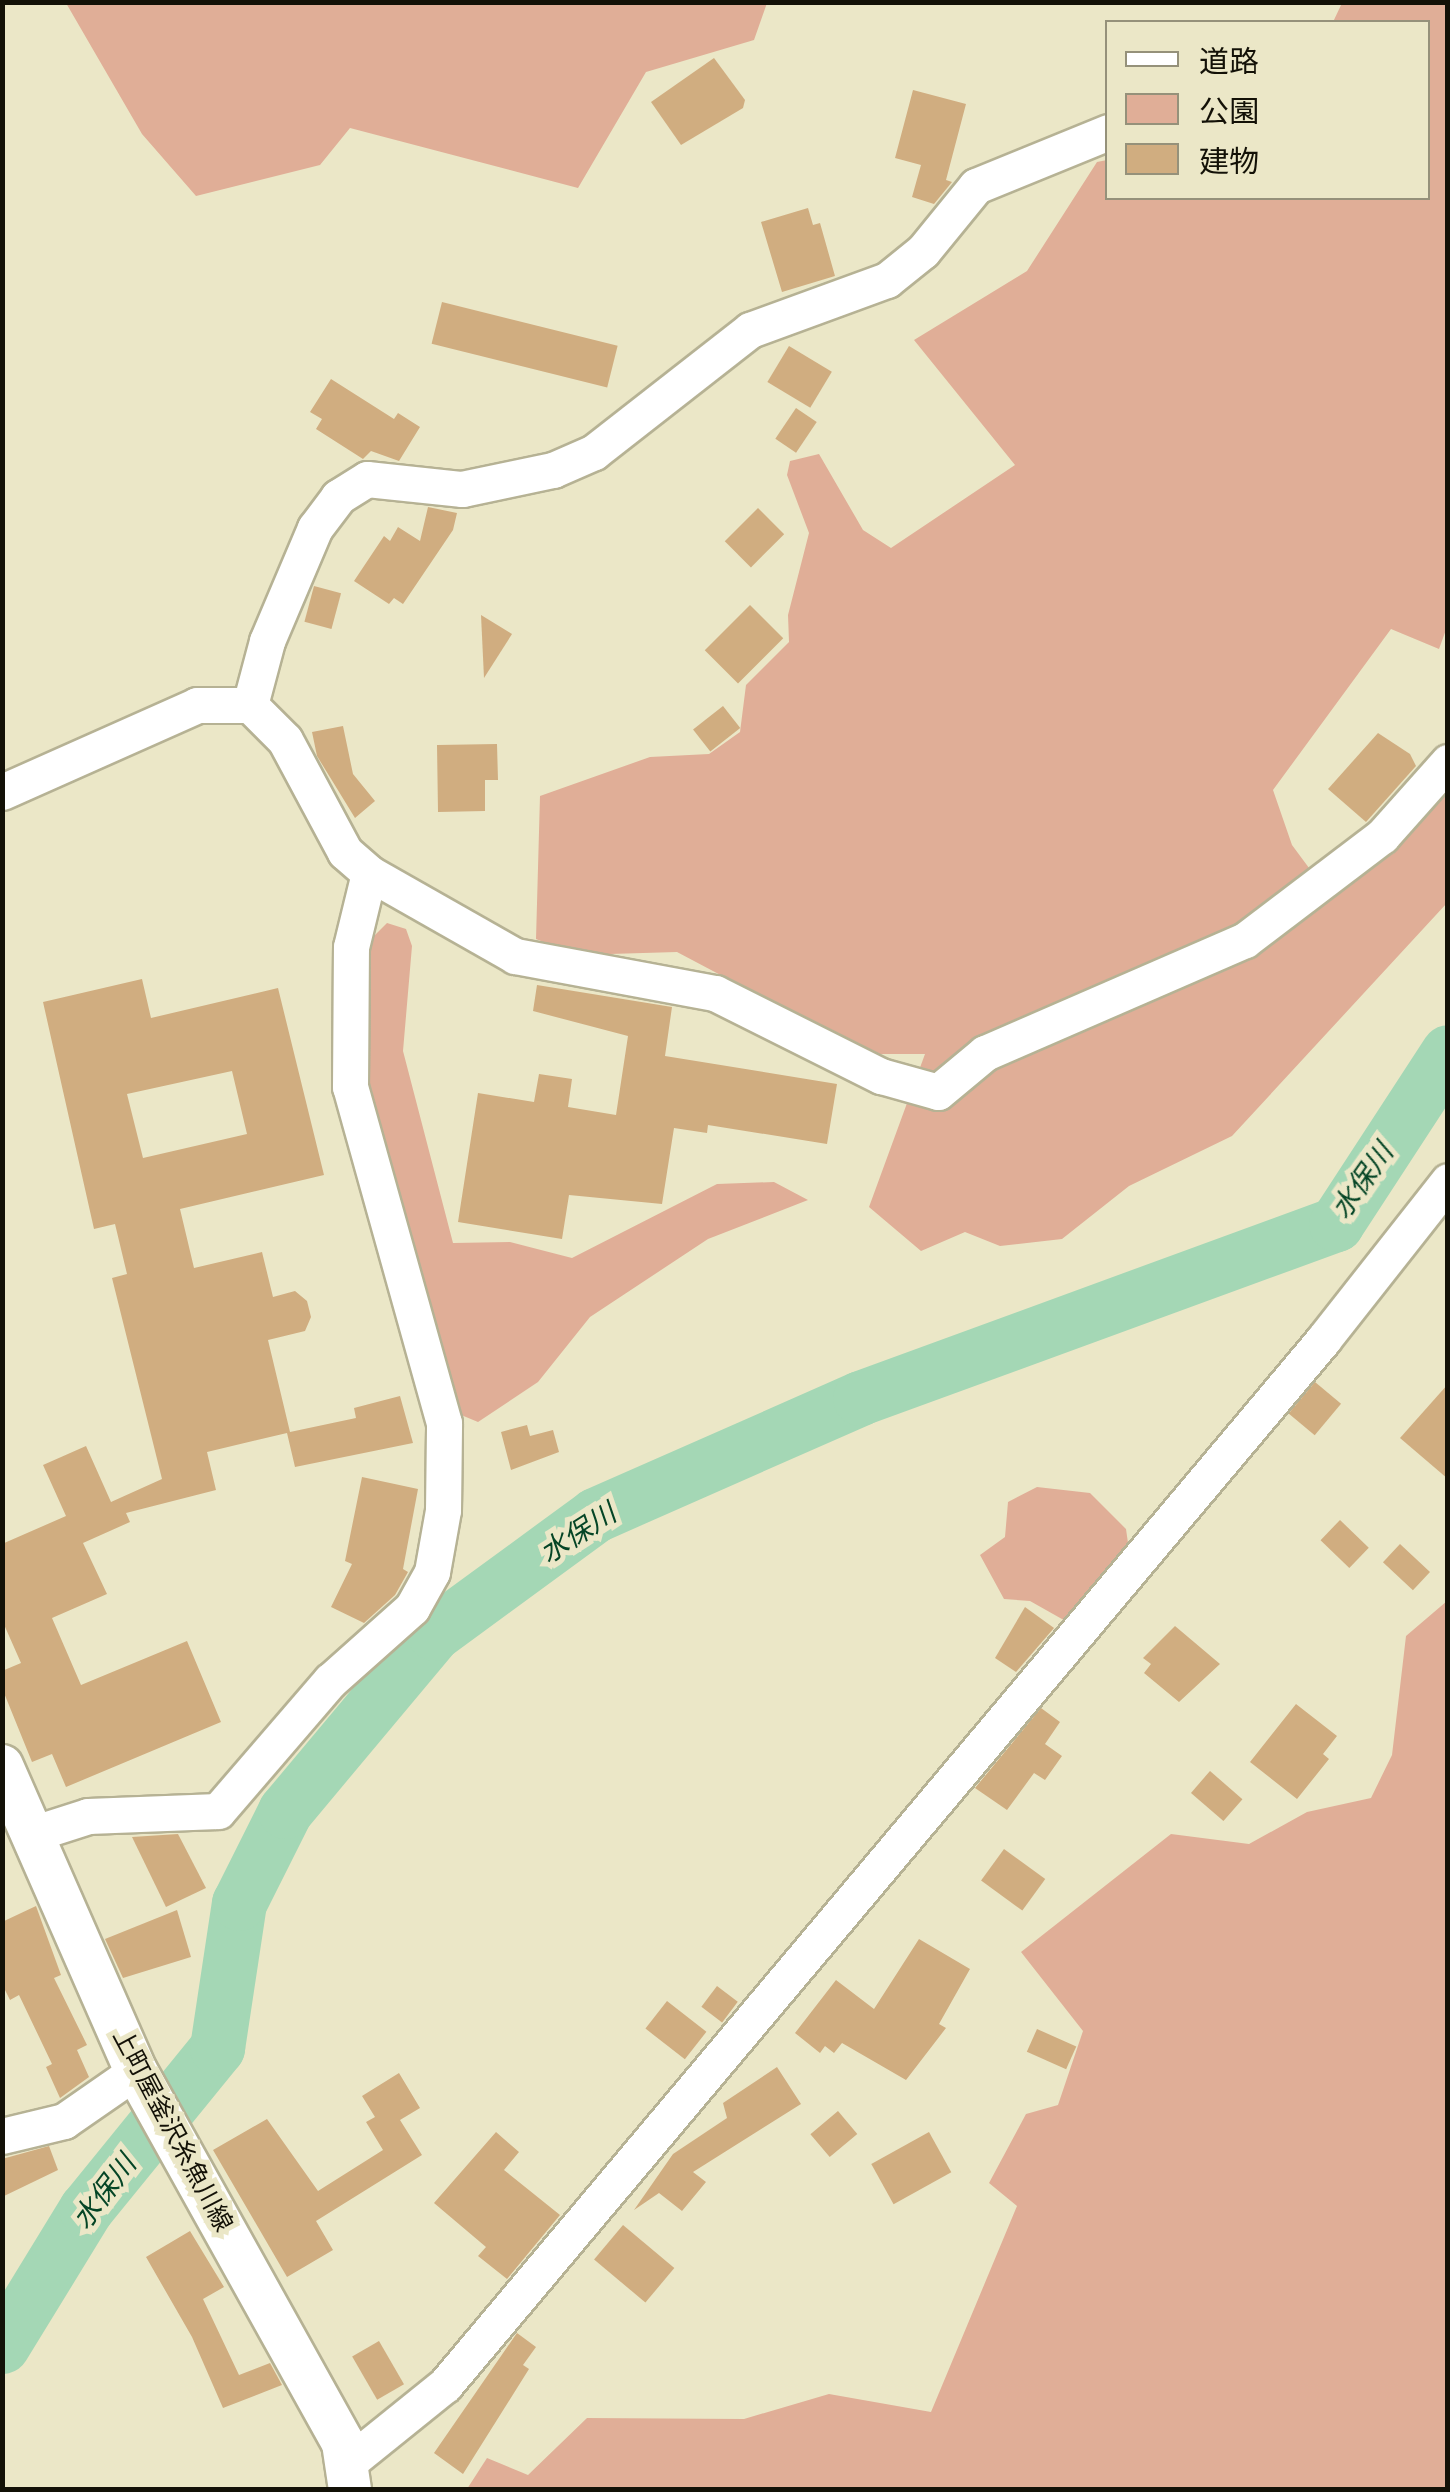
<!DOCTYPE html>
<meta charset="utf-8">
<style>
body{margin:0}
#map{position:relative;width:1450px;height:2492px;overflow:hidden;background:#ebe7c7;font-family:Manrope,"Noto Sans JP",sans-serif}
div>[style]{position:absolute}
.green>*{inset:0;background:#e0ae97}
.river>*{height:55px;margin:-27.5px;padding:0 27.5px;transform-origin:27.5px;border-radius:27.5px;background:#a4d7b5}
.building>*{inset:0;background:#d0ad80;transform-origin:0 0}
.roads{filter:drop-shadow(2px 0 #b6b294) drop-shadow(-2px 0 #b6b294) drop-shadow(0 2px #b6b294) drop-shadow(0 -2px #b6b294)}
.minor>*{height:35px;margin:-17.5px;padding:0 17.5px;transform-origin:17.5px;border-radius:17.5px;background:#fff}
.major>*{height:42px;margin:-21px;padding:0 21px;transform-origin:21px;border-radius:21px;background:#fff}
span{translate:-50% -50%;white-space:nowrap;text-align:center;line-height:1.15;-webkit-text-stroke:10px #ebe7c7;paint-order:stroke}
.street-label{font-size:25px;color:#131107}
.water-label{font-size:28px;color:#054526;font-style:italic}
.frame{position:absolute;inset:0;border:5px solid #131107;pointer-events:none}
.legend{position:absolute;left:1105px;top:20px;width:325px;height:180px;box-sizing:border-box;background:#ebe7c7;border:2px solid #95917a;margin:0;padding:12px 18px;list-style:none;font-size:30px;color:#131107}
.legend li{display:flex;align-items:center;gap:20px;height:50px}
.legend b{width:50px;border:2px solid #95917a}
</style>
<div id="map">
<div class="green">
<i style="clip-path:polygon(66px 3px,767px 3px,754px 40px,646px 72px,578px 188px,350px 128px,320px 165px,196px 196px,142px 134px)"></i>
<i style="clip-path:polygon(1342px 3px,1447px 3px,1447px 627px,1439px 649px,1391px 629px,1273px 790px,1292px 845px,1329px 895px,1394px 853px,1447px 784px,1447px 903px,1232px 1136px,1129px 1186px,1062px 1239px,1000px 1246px,965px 1232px,921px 1251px,869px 1207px,925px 1054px,870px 1054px,677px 952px,576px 955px,536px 939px,540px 796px,650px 757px,709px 754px,740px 732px,746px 685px,789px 642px,788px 615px,809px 533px,787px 475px,790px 461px,819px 454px,863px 530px,891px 548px,1015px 465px,914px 340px,1027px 271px,1097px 162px,1107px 160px,1108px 198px,1428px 198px,1428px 22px,1333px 22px)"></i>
<i style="clip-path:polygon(387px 923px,406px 929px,412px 946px,403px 1051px,453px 1243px,510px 1242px,572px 1258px,717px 1184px,774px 1182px,808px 1200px,708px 1239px,590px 1317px,538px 1382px,478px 1422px,454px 1412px,366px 1069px,370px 940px)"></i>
<i style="clip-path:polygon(1037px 1487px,1090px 1493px,1126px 1529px,1129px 1550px,1069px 1623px,1030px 1601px,1004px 1599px,980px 1555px,1005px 1537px,1008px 1502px)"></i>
<i style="clip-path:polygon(1447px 1601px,1447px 2489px,467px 2489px,487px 2458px,528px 2475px,587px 2418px,744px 2419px,829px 2394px,931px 2412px,1017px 2206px,989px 2183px,1026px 2114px,1058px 2105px,1083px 2031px,1021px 1952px,1171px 1834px,1249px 1844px,1307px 1812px,1371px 1798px,1392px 1755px,1406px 1636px)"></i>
</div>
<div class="river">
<i style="left:2px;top:2346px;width:161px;rotate:-58.5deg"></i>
<i style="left:86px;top:2209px;width:208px;rotate:-50.9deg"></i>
<i style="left:217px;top:2048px;width:147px;rotate:-81.4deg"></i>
<i style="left:239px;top:1903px;width:103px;rotate:-63.4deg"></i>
<i style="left:285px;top:1811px;width:232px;rotate:-50.1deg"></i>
<i style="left:434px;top:1633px;width:200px;rotate:-36.2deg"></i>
<i style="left:595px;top:1515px;width:290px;rotate:-23.8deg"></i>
<i style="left:860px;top:1398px;width:507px;rotate:-20.08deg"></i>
<i style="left:1336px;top:1224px;width:205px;rotate:-56.9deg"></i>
</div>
<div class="building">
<i style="clip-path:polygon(714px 58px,745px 100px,743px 108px,681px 145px,651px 102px)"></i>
<i style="clip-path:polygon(913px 90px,966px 104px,946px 180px,952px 182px,934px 204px,912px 197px,921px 165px,895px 158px)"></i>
<i style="clip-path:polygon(808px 208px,813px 225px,820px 223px,835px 276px,782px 292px,761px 222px)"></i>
<i style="left:442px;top:302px;width:181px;height:43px;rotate:14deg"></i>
<i style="left:789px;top:346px;width:50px;height:42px;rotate:31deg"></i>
<i style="clip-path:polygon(331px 379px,394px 419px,398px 413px,420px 427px,399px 461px,371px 451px,363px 459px,316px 429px,322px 419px,310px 412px)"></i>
<i style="left:796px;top:408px;width:25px;height:37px;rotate:34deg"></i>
<i style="clip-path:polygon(428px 507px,457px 513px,453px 530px,403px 604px,394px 598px,389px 604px,354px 581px,384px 536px,390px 541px,398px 527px,420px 541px)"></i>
<i style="left:758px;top:508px;width:37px;height:47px;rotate:45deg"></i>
<i style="left:314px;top:586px;width:28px;height:37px;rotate:15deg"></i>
<i style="left:750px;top:605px;width:47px;height:64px;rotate:45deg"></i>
<i style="clip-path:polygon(481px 615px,512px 634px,484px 678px)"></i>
<i style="left:723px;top:706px;width:28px;height:38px;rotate:52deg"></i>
<i style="clip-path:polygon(343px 726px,353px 774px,375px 801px,355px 818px,317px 756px,312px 732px)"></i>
<i style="clip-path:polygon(1378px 733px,1410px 754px,1416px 766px,1366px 822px,1328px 789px)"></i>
<i style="clip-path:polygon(497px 744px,498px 780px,485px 780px,485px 811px,438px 812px,437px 745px)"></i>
<i style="clip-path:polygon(evenodd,142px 979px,151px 1018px,278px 988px,324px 1175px,180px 1209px,194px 1268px,262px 1252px,273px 1297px,295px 1291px,307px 1301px,311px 1317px,305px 1331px,268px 1340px,290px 1432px,356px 1418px,354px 1408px,400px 1396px,413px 1443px,295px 1467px,287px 1433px,207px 1452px,216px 1490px,126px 1513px,130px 1522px,83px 1543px,107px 1594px,52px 1618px,81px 1685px,187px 1641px,221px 1722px,66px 1787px,52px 1754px,32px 1762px,2px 1688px,2px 1671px,21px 1663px,2px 1620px,2px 1544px,66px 1516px,43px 1465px,86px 1446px,111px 1502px,162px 1479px,112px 1278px,127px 1274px,115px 1224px,94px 1229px,43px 1002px,142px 979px,232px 1071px,247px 1134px,143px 1158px,127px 1094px,232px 1071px)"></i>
<i style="clip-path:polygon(537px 985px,672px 1007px,665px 1056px,837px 1084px,827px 1144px,708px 1125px,707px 1133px,674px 1128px,662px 1204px,569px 1195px,562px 1239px,458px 1222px,478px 1093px,534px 1102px,539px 1074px,572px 1079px,568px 1107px,616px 1115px,628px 1036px,533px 1011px)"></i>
<i style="left:1315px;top:1382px;width:34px;height:41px;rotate:40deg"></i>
<i style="clip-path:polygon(1448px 1384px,1448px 1479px,1400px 1438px)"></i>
<i style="clip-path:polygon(527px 1425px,530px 1436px,553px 1430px,559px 1452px,511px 1470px,501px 1432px)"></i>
<i style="clip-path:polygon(362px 1477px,418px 1489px,403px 1569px,408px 1572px,395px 1595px,364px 1623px,331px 1607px,352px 1564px,345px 1561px)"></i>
<i style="left:1340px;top:1520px;width:40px;height:28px;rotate:44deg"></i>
<i style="left:1400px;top:1544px;width:41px;height:25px;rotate:43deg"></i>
<i style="clip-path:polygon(1025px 1607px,1054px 1628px,1016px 1672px,995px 1658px)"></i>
<i style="clip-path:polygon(1175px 1626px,1220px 1664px,1179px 1702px,1144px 1673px,1151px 1664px,1143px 1658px)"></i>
<i style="clip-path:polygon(1296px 1704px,1337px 1736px,1323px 1754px,1329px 1759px,1297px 1799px,1250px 1762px)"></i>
<i style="clip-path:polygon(1041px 1708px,1060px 1722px,1045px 1744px,1062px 1756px,1045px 1780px,1034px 1773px,1007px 1810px,975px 1788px)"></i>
<i style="left:1210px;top:1771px;width:43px;height:29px;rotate:41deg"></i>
<i style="clip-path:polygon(178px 1834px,206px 1888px,166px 1907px,132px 1837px)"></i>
<i style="left:1004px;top:1849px;width:51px;height:39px;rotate:36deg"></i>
<i style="clip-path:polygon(36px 1906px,61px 1975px,54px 1978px,87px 2045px,77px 2050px,89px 2077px,60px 2098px,46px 2067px,52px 2064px,19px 1995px,10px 2000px,2px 1984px,2px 1922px)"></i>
<i style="clip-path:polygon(177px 1910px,191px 1957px,123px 1978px,105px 1939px)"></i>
<i style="clip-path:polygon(919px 1939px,970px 1969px,939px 2024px,946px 2028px,906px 2080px,842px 2043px,834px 2053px,825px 2046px,820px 2053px,795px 2033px,836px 1980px,874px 2009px)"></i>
<i style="left:717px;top:1986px;width:26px;height:26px;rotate:37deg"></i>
<i style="left:667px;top:2001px;width:50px;height:35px;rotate:38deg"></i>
<i style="left:1037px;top:2029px;width:43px;height:25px;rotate:24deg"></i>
<i style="clip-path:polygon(777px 2067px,801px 2104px,693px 2172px,706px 2182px,682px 2211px,659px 2193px,634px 2210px,673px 2154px,727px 2118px,723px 2103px)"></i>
<i style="clip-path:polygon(399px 2073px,420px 2108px,400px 2120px,422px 2155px,316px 2221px,333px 2250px,287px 2277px,213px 2150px,267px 2119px,318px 2191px,383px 2150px,366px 2122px,375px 2117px,362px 2096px)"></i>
<i style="left:838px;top:2111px;width:30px;height:36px;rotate:50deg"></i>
<i style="clip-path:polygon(496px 2132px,519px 2152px,504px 2170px,560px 2215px,507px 2279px,478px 2256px,486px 2247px,434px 2203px)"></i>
<i style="left:929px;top:2132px;width:46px;height:66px;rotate:61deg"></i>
<i style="clip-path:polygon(49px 2146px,58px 2170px,2px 2197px,2px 2159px)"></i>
<i style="left:623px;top:2225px;width:67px;height:45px;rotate:40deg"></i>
<i style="clip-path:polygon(190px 2231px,224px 2287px,203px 2299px,239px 2375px,270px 2363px,282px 2385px,223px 2408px,192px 2337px,146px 2257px)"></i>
<i style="clip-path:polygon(517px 2333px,536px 2347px,523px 2365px,529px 2369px,463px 2474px,434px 2453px)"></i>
<i style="left:379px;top:2341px;width:50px;height:31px;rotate:60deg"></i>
</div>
<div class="roads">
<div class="minor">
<i style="left:250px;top:705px;width:66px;rotate:-75.1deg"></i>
<i style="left:267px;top:641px;width:123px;rotate:-67deg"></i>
<i style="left:315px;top:528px;width:39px;rotate:-53deg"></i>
<i style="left:338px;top:497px;width:34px;rotate:-32deg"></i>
<i style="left:367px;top:479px;width:96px;rotate:6deg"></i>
<i style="left:462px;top:489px;width:93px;rotate:-11.8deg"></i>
<i style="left:553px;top:470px;width:45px;rotate:-23.7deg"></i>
<i style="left:594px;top:452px;width:198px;rotate:-38deg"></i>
<i style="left:750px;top:330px;width:146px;rotate:-20.1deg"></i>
<i style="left:887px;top:280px;width:46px;rotate:-38.9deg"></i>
<i style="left:923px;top:251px;width:84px;rotate:-50.8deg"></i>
<i style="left:976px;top:186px;width:143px;rotate:-22.2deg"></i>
<i style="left:2px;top:792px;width:214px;rotate:-24deg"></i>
<i style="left:197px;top:705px;width:53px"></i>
<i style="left:250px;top:705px;width:49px;rotate:45deg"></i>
<i style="left:285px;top:740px;width:127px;rotate:61.8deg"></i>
<i style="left:345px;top:852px;width:32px;rotate:41deg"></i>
<i style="left:369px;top:873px;width:168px;rotate:29.6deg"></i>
<i style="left:515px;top:956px;width:203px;rotate:10.5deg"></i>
<i style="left:715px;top:993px;width:186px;rotate:26.6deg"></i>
<i style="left:881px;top:1076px;width:59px;rotate:15.7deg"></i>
<i style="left:938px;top:1092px;width:61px;rotate:-39.7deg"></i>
<i style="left:985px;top:1053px;width:283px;rotate:-23.5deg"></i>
<i style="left:1245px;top:940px;width:172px;rotate:-37.2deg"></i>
<i style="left:1382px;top:836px;width:99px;rotate:-48.3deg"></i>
<i style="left:32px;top:1834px;width:59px;rotate:-17.8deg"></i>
<i style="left:88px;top:1816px;width:130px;rotate:-2.2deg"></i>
<i style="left:218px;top:1811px;width:172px;rotate:-49.3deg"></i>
<i style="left:330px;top:1681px;width:110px;rotate:-41.7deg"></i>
<i style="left:412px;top:1608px;width:41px;rotate:-60.9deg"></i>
<i style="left:432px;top:1572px;width:63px;rotate:-79.9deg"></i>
<i style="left:443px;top:1510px;width:87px;rotate:-89.3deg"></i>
<i style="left:444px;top:1423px;width:349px;rotate:-105.6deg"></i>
<i style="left:350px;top:1087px;width:140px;rotate:-89.6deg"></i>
<i style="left:351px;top:947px;width:76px;rotate:-76.3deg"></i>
<i style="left:2px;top:2136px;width:64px;rotate:-13.6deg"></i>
<i style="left:64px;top:2121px;width:88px;rotate:-34.8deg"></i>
<i style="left:347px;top:2464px;width:126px;rotate:-38.9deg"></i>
<i style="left:445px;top:2385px;width:1365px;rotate:-49.96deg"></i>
<i style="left:1323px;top:1340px;width:202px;rotate:-51.8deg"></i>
</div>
<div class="major">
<i style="left:2px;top:1766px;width:333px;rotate:66.3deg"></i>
<i style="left:136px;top:2071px;width:426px;rotate:60.9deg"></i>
<i style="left:343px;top:2443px;width:48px;rotate:81.5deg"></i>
</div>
</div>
<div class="street-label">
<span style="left:173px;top:2130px;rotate:62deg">上町屋釜沢糸魚川線</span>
</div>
<div class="water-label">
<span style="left:1361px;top:1180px;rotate:-55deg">水保川</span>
<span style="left:577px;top:1532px;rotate:-33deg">水保川</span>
<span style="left:103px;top:2191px;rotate:-53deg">水保川</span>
</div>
<div class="frame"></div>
<ul class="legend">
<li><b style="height:12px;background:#fff"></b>道路</li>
<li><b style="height:28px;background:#e0ae97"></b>公園</li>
<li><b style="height:28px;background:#d0ad80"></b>建物</li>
</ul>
</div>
